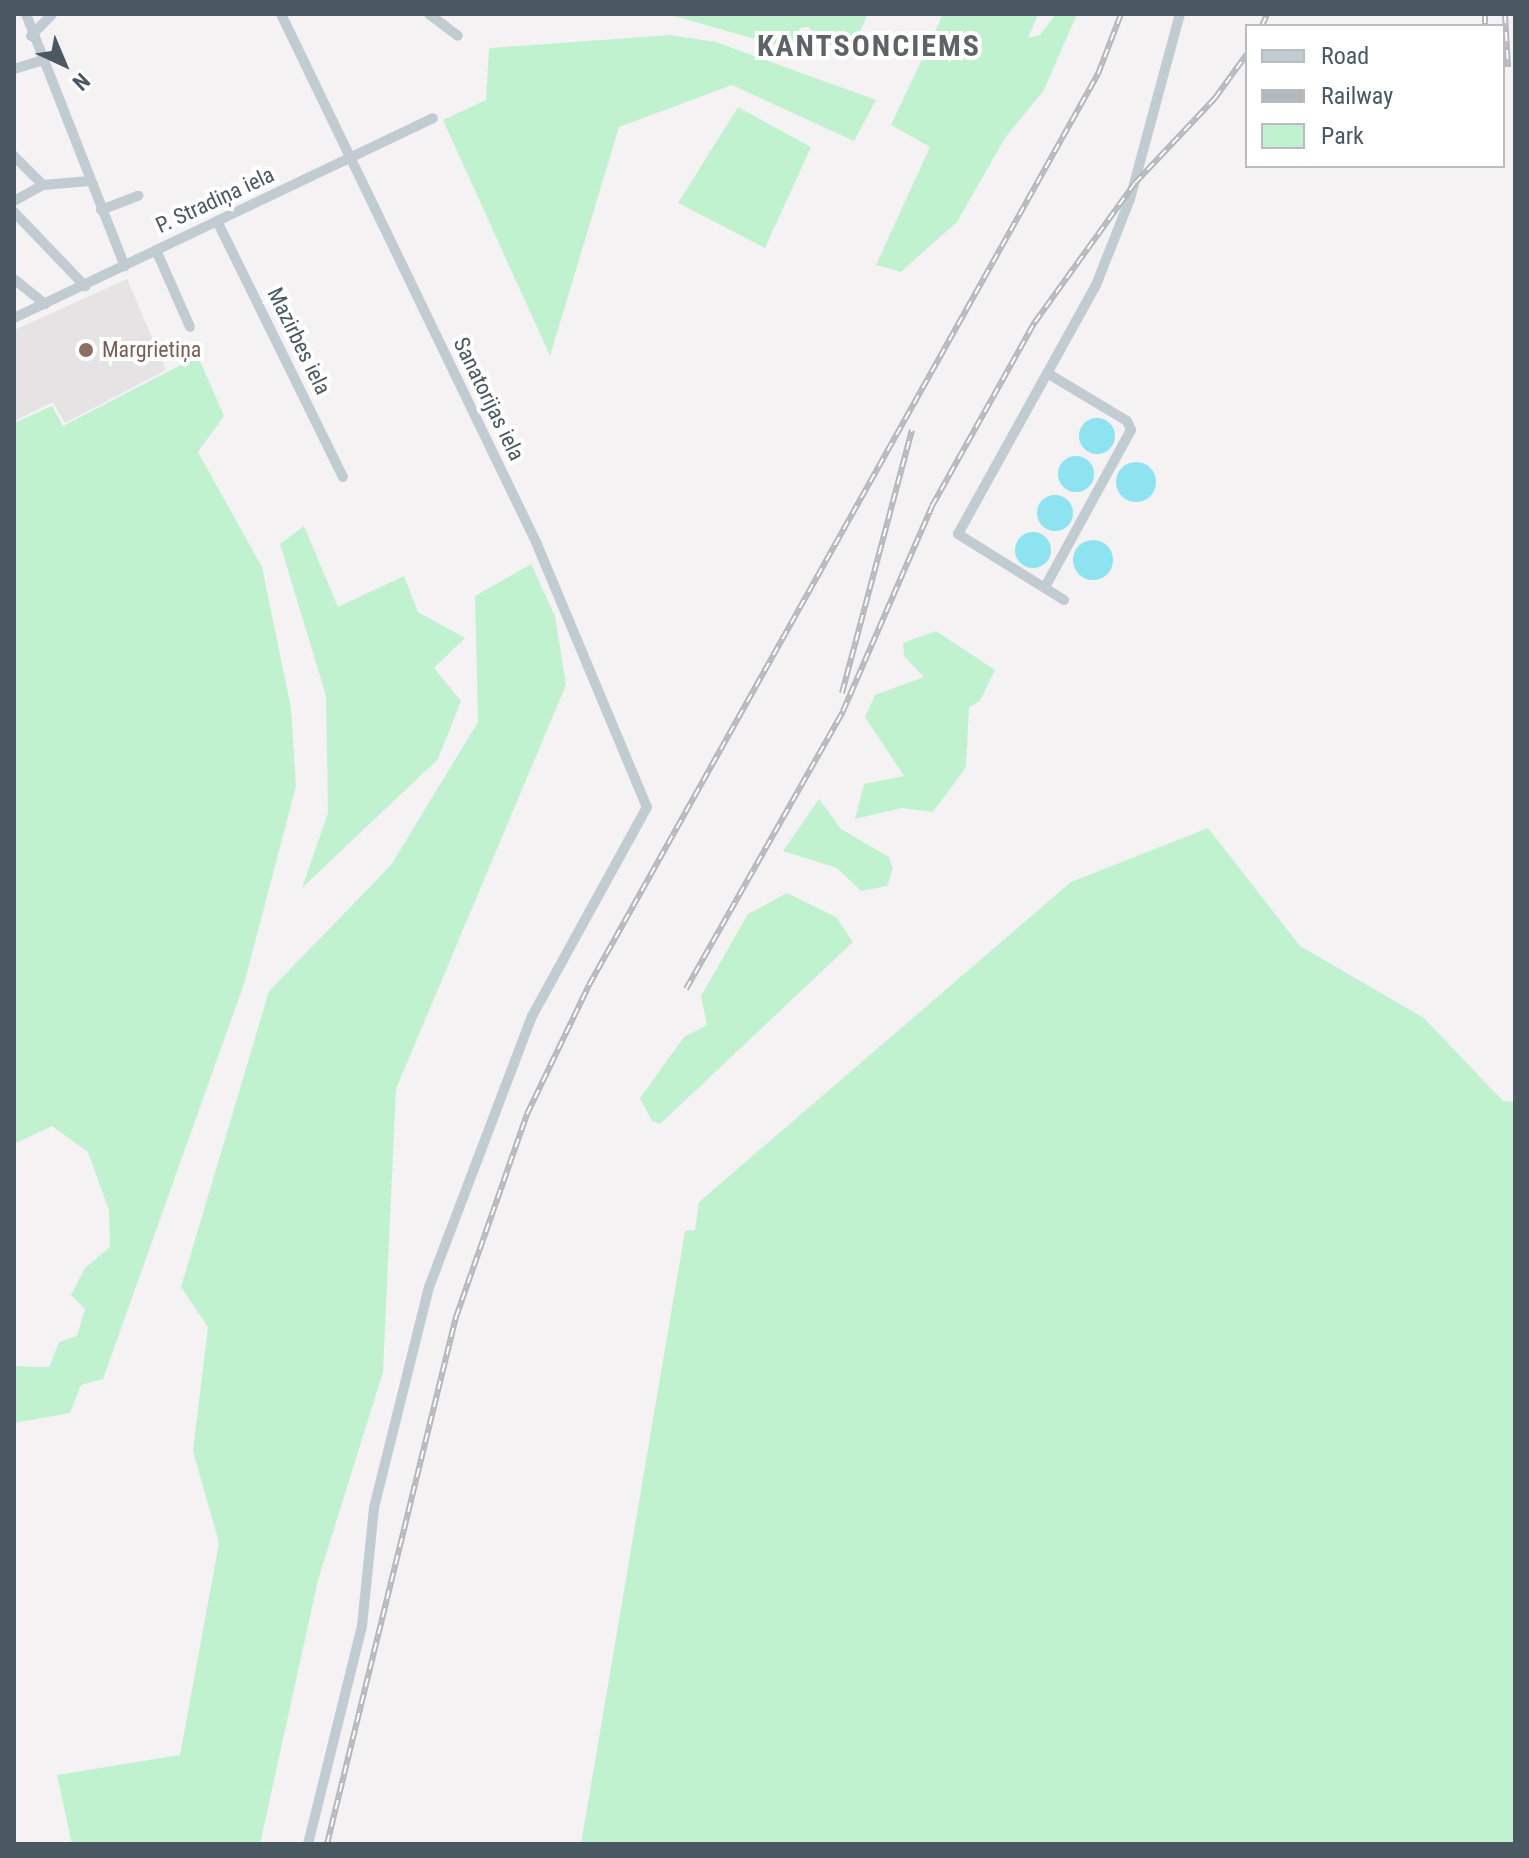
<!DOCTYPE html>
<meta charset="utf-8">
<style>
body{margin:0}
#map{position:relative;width:1529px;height:1858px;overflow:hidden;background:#f5f2f3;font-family:"Roboto Condensed",sans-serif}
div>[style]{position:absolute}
.education>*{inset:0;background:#e6e3e5}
.green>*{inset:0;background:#c1f2d0}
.water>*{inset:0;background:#8de3ef}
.round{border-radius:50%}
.street>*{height:10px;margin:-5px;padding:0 5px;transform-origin:5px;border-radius:5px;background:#c0cbd2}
.rail>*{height:6px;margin-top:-3px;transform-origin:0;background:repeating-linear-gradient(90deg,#fff 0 9px,#b4b8bd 0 18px);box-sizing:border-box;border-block:2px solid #b4b8bd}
.dots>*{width:22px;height:22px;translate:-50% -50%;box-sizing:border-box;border:4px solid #fff;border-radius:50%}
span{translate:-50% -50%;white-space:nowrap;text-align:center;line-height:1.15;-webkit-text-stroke:8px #fff;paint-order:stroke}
.street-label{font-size:22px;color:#495861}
.education-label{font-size:22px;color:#785e54}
.left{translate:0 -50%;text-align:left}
.district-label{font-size:30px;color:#5e6368;font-weight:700;letter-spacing:2px}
.frame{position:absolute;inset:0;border:16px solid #495861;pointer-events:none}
.legend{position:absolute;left:1245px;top:24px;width:260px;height:144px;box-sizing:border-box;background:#fff;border:2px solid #b6bcc0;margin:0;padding:10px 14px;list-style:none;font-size:24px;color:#495861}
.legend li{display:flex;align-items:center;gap:16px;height:40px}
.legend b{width:40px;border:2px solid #b6bcc0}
.north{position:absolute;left:24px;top:24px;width:80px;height:80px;-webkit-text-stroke:6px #fff;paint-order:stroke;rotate:136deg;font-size:22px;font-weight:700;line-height:32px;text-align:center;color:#495861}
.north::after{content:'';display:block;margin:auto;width:28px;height:36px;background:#495861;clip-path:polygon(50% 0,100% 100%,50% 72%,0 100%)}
</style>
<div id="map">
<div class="education">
<i style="clip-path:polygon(127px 279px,166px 370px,65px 423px,53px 402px,14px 421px,14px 330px)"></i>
</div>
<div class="green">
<i style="clip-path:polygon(868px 14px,853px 46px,833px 47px,808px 27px,800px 28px,791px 49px,674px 16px)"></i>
<i style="clip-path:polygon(943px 14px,1038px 14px,1028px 38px,1040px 35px,1056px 14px,1077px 14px,1044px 90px,1005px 138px,957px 222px,901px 272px,876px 265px,930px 147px,891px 125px)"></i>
<i style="clip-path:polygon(670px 35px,716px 42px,876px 100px,854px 141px,732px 85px,619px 127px,550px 356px,443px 120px,486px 100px,489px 48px)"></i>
<i style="clip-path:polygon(738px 107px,811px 147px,765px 248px,678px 203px)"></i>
<i style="clip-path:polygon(198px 356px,224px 416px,198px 452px,262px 567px,291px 708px,296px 786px,244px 984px,103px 1379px,81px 1385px,70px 1413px,14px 1423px,14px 1366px,49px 1367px,59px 1342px,77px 1336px,85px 1309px,71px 1295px,85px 1268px,110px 1247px,109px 1210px,88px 1152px,52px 1126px,14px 1144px,14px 423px,52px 406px,63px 426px)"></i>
<i style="clip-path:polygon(304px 526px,338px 607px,404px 576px,418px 612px,465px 638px,434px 668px,461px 701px,438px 759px,302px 888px,328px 813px,326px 696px,280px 544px)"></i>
<i style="clip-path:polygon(531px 564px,555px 616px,566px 685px,396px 1089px,383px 1372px,318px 1580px,260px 1844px,72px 1844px,57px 1775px,180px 1755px,219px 1543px,193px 1451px,208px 1327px,181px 1287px,269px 991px,391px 865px,478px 722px,475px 596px)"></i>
<i style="clip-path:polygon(936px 631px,995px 670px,980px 701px,969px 707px,966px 767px,933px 812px,901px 808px,855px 819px,864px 784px,904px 776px,865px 717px,875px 695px,924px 677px,904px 656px,903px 643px)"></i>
<i style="clip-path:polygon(819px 799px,841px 829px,889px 857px,893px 869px,887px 886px,861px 891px,837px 868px,783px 851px)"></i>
<i style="clip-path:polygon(1208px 828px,1300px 946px,1424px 1018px,1503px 1101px,1515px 1102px,1515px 1844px,581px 1844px,685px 1231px,695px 1230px,699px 1202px,1071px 882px)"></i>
<i style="clip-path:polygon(787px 893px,836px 917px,853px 942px,660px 1124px,652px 1121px,640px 1098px,684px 1037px,707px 1025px,701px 996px,748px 914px)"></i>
</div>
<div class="water">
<i class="round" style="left:1079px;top:418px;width:36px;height:36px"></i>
<i class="round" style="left:1058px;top:456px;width:36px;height:36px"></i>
<i class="round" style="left:1116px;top:462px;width:40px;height:40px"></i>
<i class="round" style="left:1037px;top:495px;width:36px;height:36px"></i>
<i class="round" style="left:1015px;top:532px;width:36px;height:36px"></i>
<i class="round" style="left:1073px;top:540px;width:40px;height:40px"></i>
</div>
<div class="street">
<i style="left:26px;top:14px;width:271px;rotate:68.6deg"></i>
<i style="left:281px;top:14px;width:586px;rotate:64.22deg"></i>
<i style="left:536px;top:542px;width:287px;rotate:67.3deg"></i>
<i style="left:647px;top:807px;width:239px;rotate:118.8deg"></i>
<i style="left:532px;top:1016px;width:290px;rotate:110.8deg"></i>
<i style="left:429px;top:1287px;width:228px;rotate:104deg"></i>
<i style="left:374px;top:1508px;width:119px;rotate:95.8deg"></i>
<i style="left:362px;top:1626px;width:225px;rotate:103.9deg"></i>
<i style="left:429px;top:14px;width:36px;rotate:37deg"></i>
<i style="left:31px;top:36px;width:30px;rotate:-46deg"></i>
<i style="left:14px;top:69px;width:27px;rotate:-17deg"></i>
<i style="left:14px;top:156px;width:41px;rotate:45deg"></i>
<i style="left:14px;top:201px;width:33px;rotate:-29deg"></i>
<i style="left:43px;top:185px;width:46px;rotate:-5deg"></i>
<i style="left:101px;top:210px;width:40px;rotate:-21deg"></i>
<i style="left:14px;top:212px;width:103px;rotate:46.2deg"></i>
<i style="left:218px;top:223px;width:283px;rotate:63.8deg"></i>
<i style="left:156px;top:250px;width:84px;rotate:66.2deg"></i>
<i style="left:14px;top:279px;width:40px;rotate:39deg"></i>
<i style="left:14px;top:318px;width:464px;rotate:-25.5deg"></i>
<i style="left:1045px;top:587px;width:179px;rotate:-61.3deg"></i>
<i style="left:1131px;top:430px;width:10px;rotate:-114deg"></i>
<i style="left:1127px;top:421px;width:93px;rotate:-149deg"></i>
<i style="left:1064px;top:600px;width:125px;rotate:-148.1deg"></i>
<i style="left:958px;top:534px;width:285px;rotate:-61deg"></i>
<i style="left:1096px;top:285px;width:92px;rotate:-68.4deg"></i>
<i style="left:1130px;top:199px;width:192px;rotate:-74.9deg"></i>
</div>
<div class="rail">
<i style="left:1485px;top:14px;width:12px;rotate:90deg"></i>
<i style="left:1505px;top:14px;width:53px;rotate:86.8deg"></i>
<i style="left:1262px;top:26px;width:13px;rotate:-67deg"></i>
<i style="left:842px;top:693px;width:272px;rotate:-75.1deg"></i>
<i style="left:686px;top:989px;width:319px;rotate:-60.5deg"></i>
<i style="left:843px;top:711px;width:223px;rotate:-66.5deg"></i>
<i style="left:932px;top:506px;width:211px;rotate:-60.8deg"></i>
<i style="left:1035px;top:322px;width:171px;rotate:-54.3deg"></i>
<i style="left:1135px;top:183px;width:117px;rotate:-46.7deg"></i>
<i style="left:1215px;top:98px;width:54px;rotate:-54deg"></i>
<i style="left:327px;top:1844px;width:543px;rotate:-76.25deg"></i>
<i style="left:456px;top:1317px;width:215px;rotate:-70.7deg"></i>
<i style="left:527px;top:1114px;width:143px;rotate:-64.3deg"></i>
<i style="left:589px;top:985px;width:1044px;rotate:-60.81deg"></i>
<i style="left:1098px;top:74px;width:64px;rotate:-69deg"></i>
</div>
<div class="dots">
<i style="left:86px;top:350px;background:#8d6e63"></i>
</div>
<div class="street-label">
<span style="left:215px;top:200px;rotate:-25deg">P. Stradiņa iela</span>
<span style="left:299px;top:341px;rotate:64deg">Mazirbes iela</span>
<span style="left:489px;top:399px;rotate:64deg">Sanatorijas iela</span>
</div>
<div class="education-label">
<span class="left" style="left:102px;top:350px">Margrietiņa</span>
</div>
<div class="district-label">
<span style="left:869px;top:46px">KANTSONCIEMS</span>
</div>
<div class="frame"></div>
<ul class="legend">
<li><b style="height:10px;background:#c0cbd2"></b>Road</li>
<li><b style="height:10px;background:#b4b8bd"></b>Railway</li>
<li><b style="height:22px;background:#c1f2d0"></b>Park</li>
</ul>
<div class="north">N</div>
</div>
